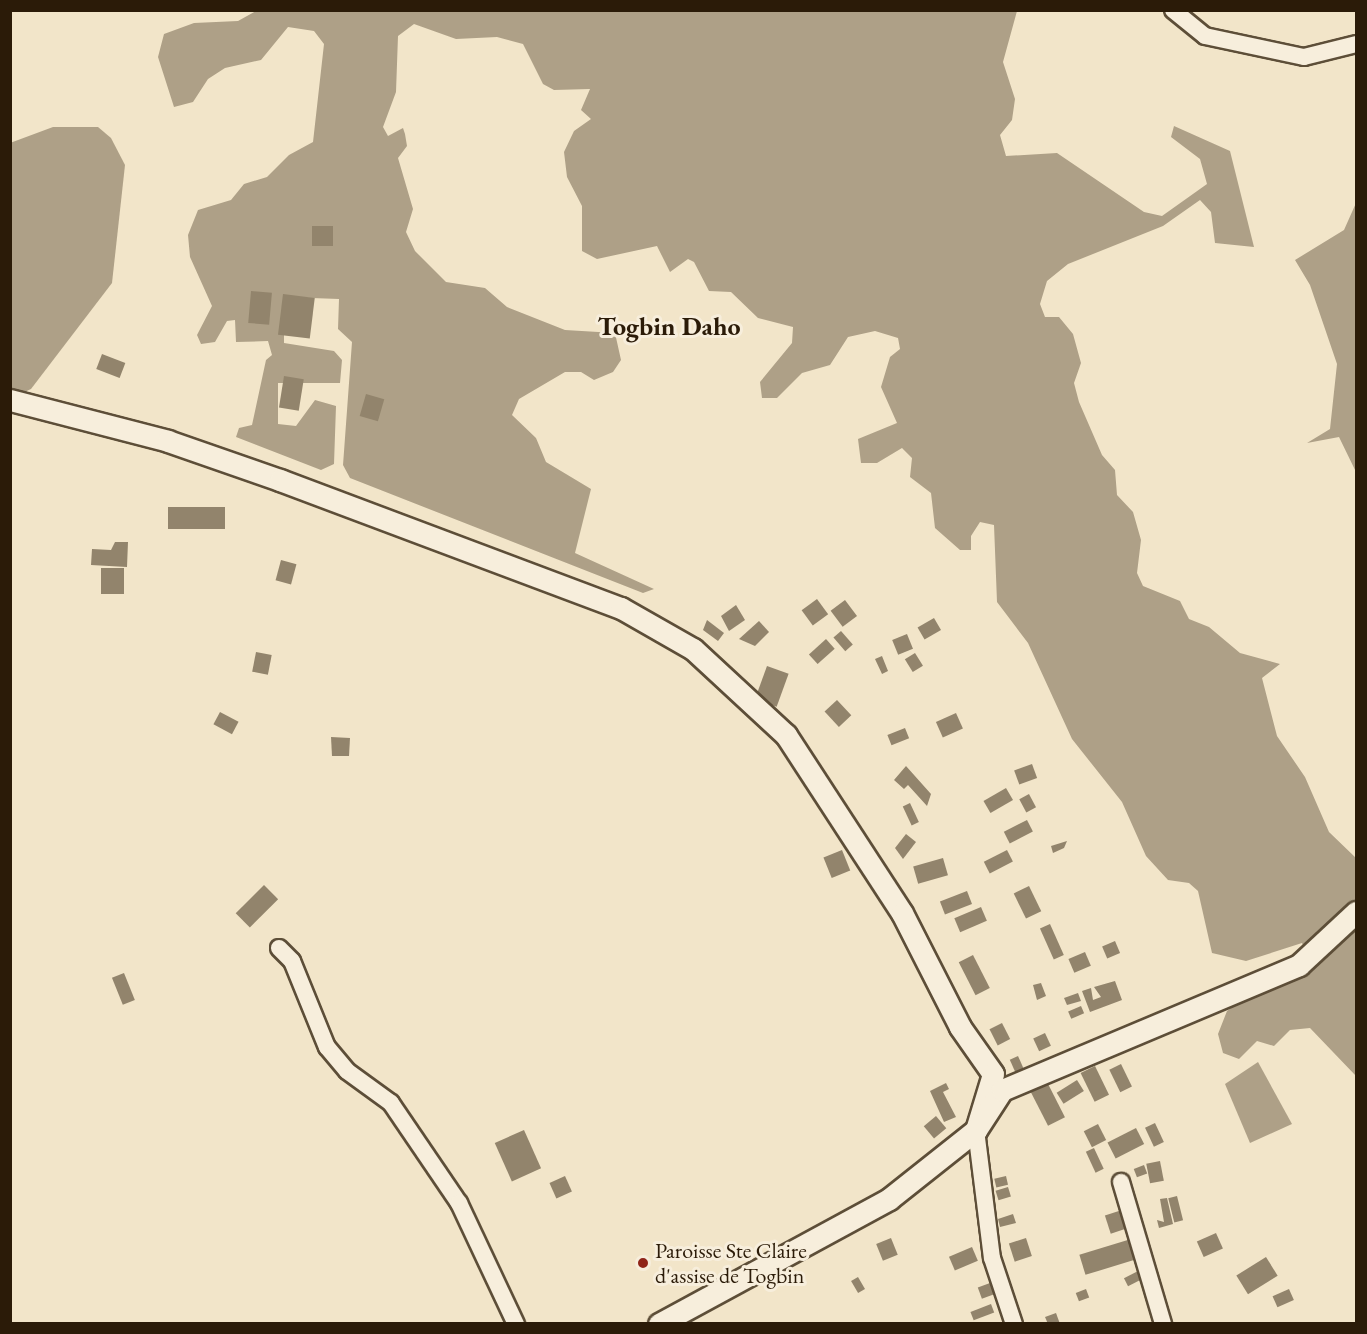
<!DOCTYPE html>
<style>
body{margin:0}
#map{position:relative;width:1367px;height:1334px;overflow:hidden;background:#f2e5c9;font-family:"EB Garamond",serif}
div>[style]{position:absolute}
.water>*{inset:0;background:#aea087}
.building>*{inset:0;background:#92846c;transform-origin:0 0}
.roads{filter:drop-shadow(2px 0 #5d4e38) drop-shadow(-2px 0 #5d4e38) drop-shadow(0 2px #5d4e38) drop-shadow(0 -2px #5d4e38)}
.minor>*{height:16px;margin:-8px;padding:0 8px;transform-origin:8px;border-radius:8px;background:#f7eedc}
.tertiary>*{height:21px;margin:-10.5px;padding:0 10.5px;transform-origin:10.5px;border-radius:10.5px;background:#f7eedc}
.dots>*{width:16px;height:16px;translate:-50% -50%;box-sizing:border-box;border:3px solid #f7eedc;border-radius:50%}
span{translate:-50% -50%;white-space:nowrap;text-align:center;line-height:1.15;-webkit-text-stroke:6px #f7eedc;paint-order:stroke}
.poi-label{font-size:22px;color:#2b1b08}
.left{translate:0 -50%;text-align:left}
.quarter-label{font-size:26px;color:#2b1b08;font-weight:700}
.frame{position:absolute;inset:0;border:12px solid #2b1b08;pointer-events:none}
</style>
<div id="map">
<div class="water">
<i style="clip-path:polygon(256px 11px,1017px 11px,1003px 62px,1015px 99px,1012px 120px,1000px 135px,1006px 156px,1057px 153px,1144px 212px,1162px 216px,1207px 184px,1200px 159px,1171px 137px,1174px 126px,1230px 151px,1254px 247px,1215px 243px,1211px 212px,1200px 200px,1163px 226px,1068px 264px,1047px 281px,1040px 304px,1045px 317px,1059px 317px,1073px 334px,1081px 363px,1074px 383px,1079px 402px,1102px 455px,1115px 470px,1117px 495px,1133px 512px,1141px 540px,1137px 573px,1143px 586px,1180px 601px,1189px 619px,1209px 627px,1240px 653px,1280px 664px,1262px 678px,1277px 736px,1305px 777px,1329px 832px,1356px 858px,1356px 899px,1341px 915px,1356px 919px,1356px 1076px,1310px 1028px,1290px 1030px,1274px 1046px,1257px 1041px,1239px 1059px,1223px 1053px,1218px 1034px,1227px 1011px,1307px 954px,1302px 943px,1246px 961px,1212px 953px,1198px 891px,1189px 883px,1168px 880px,1146px 856px,1122px 802px,1072px 739px,1028px 643px,997px 602px,994px 525px,980px 522px,971px 536px,971px 550px,960px 550px,935px 528px,931px 493px,910px 477px,912px 458px,902px 448px,877px 463px,861px 463px,858px 439px,897px 423px,881px 387px,890px 357px,900px 349px,898px 338px,875px 331px,848px 337px,830px 365px,802px 373px,777px 398px,762px 398px,760px 382px,792px 343px,793px 327px,758px 318px,731px 292px,709px 291px,694px 262px,688px 259px,670px 272px,657px 246px,597px 259px,582px 251px,582px 206px,567px 177px,564px 152px,574px 131px,591px 119px,581px 110px,590px 89px,554px 90px,543px 84px,523px 44px,497px 37px,456px 39px,414px 24px,398px 36px,396px 92px,383px 127px,388px 136px,403px 128px,405px 134px,407px 146px,398px 158px,413px 209px,406px 232px,415px 251px,446px 282px,485px 288px,507px 307px,565px 330px,615px 333px,621px 360px,613px 372px,594px 380px,581px 372px,565px 372px,519px 399px,512px 415px,536px 438px,546px 462px,591px 489px,575px 553px,654px 589px,643px 593px,350px 478px,343px 465px,352px 342px,338px 329px,339px 299px,284px 297px,284px 343px,334px 351px,342px 360px,340px 383px,278px 383px,278px 424px,296px 426px,315px 400px,336px 406px,334px 464px,321px 470px,236px 437px,239px 428px,252px 425px,266px 360px,272px 355px,268px 341px,236px 342px,235px 320px,227px 321px,215px 342px,201px 344px,197px 335px,212px 306px,190px 257px,188px 235px,198px 210px,231px 200px,244px 184px,267px 177px,289px 155px,313px 142px,324px 44px,314px 31px,288px 27px,261px 60px,225px 68px,208px 79px,193px 102px,174px 107px,158px 57px,164px 34px,194px 23px,238px 21px)"></i>
<i style="clip-path:polygon(53px 127px,98px 127px,111px 138px,125px 165px,112px 283px,31px 389px,18px 395px,10px 393px,10px 143px)"></i>
<i style="clip-path:polygon(1356px 203px,1356px 472px,1339px 437px,1307px 443px,1330px 429px,1337px 364px,1310px 285px,1295px 260px,1344px 230px)"></i>
<i style="clip-path:polygon(1258px 1062px,1292px 1124px,1250px 1143px,1225px 1084px)"></i>
</div>
<div class="building">
<i style="left:312px;top:226px;width:21px;height:20px"></i>
<i style="left:251px;top:291px;width:21px;height:32px;rotate:5deg"></i>
<i style="left:283px;top:294px;width:32px;height:41px;rotate:7deg"></i>
<i style="left:102px;top:354px;width:25px;height:16px;rotate:21deg"></i>
<i style="left:284px;top:376px;width:20px;height:32px;rotate:9deg"></i>
<i style="left:366px;top:394px;width:19px;height:23px;rotate:16deg"></i>
<i style="left:168px;top:507px;width:57px;height:22px"></i>
<i style="clip-path:polygon(115px 542px,128px 542px,127px 567px,91px 565px,92px 549px,111px 550px)"></i>
<i style="left:281px;top:560px;width:16px;height:21px;rotate:15deg"></i>
<i style="left:101px;top:568px;width:23px;height:26px"></i>
<i style="left:817px;top:599px;width:19px;height:19px;rotate:54deg"></i>
<i style="left:845px;top:600px;width:20px;height:18px;rotate:53deg"></i>
<i style="clip-path:polygon(736px 605px,745px 620px,729px 631px,721px 616px)"></i>
<i style="left:934px;top:618px;width:14px;height:19px;rotate:60deg"></i>
<i style="clip-path:polygon(707px 620px,724px 633px,718px 641px,703px 630px)"></i>
<i style="clip-path:polygon(759px 621px,769px 632px,755px 646px,739px 639px)"></i>
<i style="left:841px;top:631px;width:18px;height:10px;rotate:49deg"></i>
<i style="left:907px;top:634px;width:16px;height:16px;rotate:68deg"></i>
<i style="left:826px;top:639px;width:13px;height:23px;rotate:48deg"></i>
<i style="left:256px;top:652px;width:16px;height:20px;rotate:11deg"></i>
<i style="left:915px;top:653px;width:15px;height:12px;rotate:58deg"></i>
<i style="clip-path:polygon(882px 656px,888px 671px,882px 674px,875px 659px)"></i>
<i style="left:767px;top:666px;width:23px;height:35px;rotate:20deg"></i>
<i style="left:837px;top:700px;width:21px;height:17px;rotate:47deg"></i>
<i style="left:220px;top:712px;width:21px;height:14px;rotate:28deg"></i>
<i style="left:956px;top:713px;width:17px;height:22px;rotate:66deg"></i>
<i style="left:905px;top:728px;width:11px;height:19px;rotate:68deg"></i>
<i style="clip-path:polygon(331px 737px,350px 738px,349px 756px,332px 756px)"></i>
<i style="left:1032px;top:764px;width:15px;height:19px;rotate:70deg"></i>
<i style="clip-path:polygon(906px 766px,931px 794px,927px 806px,908px 785px,904px 789px,894px 780px)"></i>
<i style="left:1006px;top:788px;width:14px;height:26px;rotate:60deg"></i>
<i style="left:1029px;top:794px;width:15px;height:11px;rotate:62deg"></i>
<i style="left:910px;top:803px;width:21px;height:8px;rotate:65deg"></i>
<i style="left:1027px;top:820px;width:13px;height:26px;rotate:63deg"></i>
<i style="clip-path:polygon(906px 834px,916px 842px,903px 859px,895px 848px)"></i>
<i style="clip-path:polygon(1067px 841px,1064px 848px,1053px 853px,1051px 846px)"></i>
<i style="left:842px;top:850px;width:22px;height:20px;rotate:68deg"></i>
<i style="left:1007px;top:850px;width:13px;height:26px;rotate:63deg"></i>
<i style="left:943px;top:858px;width:18px;height:31px;rotate:74deg"></i>
<i style="left:264px;top:885px;width:20px;height:40px;rotate:45deg"></i>
<i style="left:1029px;top:886px;width:28px;height:17px;rotate:64deg"></i>
<i style="left:967px;top:891px;width:14px;height:29px;rotate:69deg"></i>
<i style="left:981px;top:907px;width:15px;height:29px;rotate:67deg"></i>
<i style="left:1050px;top:924px;width:34px;height:11px;rotate:66deg"></i>
<i style="left:1115px;top:941px;width:13px;height:14px;rotate:67deg"></i>
<i style="left:1085px;top:952px;width:15px;height:18px;rotate:67deg"></i>
<i style="left:973px;top:955px;width:37px;height:16px;rotate:63deg"></i>
<i style="left:124px;top:973px;width:29px;height:13px;rotate:68deg"></i>
<i style="clip-path:polygon(1115px 981px,1122px 1000px,1090px 1012px,1082px 991px,1091px 988px,1093px 1000px,1101px 997px,1094px 987px)"></i>
<i style="clip-path:polygon(1041px 983px,1046px 996px,1037px 1000px,1033px 985px)"></i>
<i style="clip-path:polygon(1078px 993px,1081px 1001px,1067px 1005px,1064px 998px)"></i>
<i style="left:1081px;top:1006px;width:8px;height:14px;rotate:67deg"></i>
<i style="left:1002px;top:1023px;width:18px;height:14px;rotate:63deg"></i>
<i style="left:1045px;top:1033px;width:14px;height:13px;rotate:65deg"></i>
<i style="left:1018px;top:1056px;width:17px;height:9px;rotate:66deg"></i>
<i style="left:1121px;top:1064px;width:25px;height:13px;rotate:64deg"></i>
<i style="left:1095px;top:1066px;width:32px;height:16px;rotate:64deg"></i>
<i style="left:1045px;top:1078px;width:44px;height:19px;rotate:63deg"></i>
<i style="left:1077px;top:1080px;width:13px;height:24px;rotate:58deg"></i>
<i style="clip-path:polygon(946px 1083px,949px 1089px,943px 1092px,956px 1117px,944px 1122px,930px 1091px)"></i>
<i style="left:936px;top:1116px;width:16px;height:16px;rotate:50deg"></i>
<i style="left:1155px;top:1123px;width:21px;height:11px;rotate:65deg"></i>
<i style="left:1098px;top:1124px;width:18px;height:16px;rotate:63deg"></i>
<i style="left:1136px;top:1128px;width:18px;height:32px;rotate:63deg"></i>
<i style="left:524px;top:1130px;width:42px;height:32px;rotate:66deg"></i>
<i style="left:1094px;top:1148px;width:23px;height:9px;rotate:65deg"></i>
<i style="left:1160px;top:1161px;width:20px;height:14px;rotate:79deg"></i>
<i style="left:1144px;top:1165px;width:9px;height:11px;rotate:69deg"></i>
<i style="left:565px;top:1176px;width:17px;height:17px;rotate:66deg"></i>
<i style="left:1006px;top:1176px;width:9px;height:12px;rotate:77deg"></i>
<i style="left:1008px;top:1187px;width:10px;height:13px;rotate:73deg"></i>
<i style="left:1177px;top:1196px;width:25px;height:9px;rotate:76deg"></i>
<i style="clip-path:polygon(1167px 1198px,1173px 1224px,1159px 1228px,1157px 1220px,1164px 1222px,1160px 1199px)"></i>
<i style="left:1122px;top:1210px;width:19px;height:18px;rotate:72deg"></i>
<i style="clip-path:polygon(1013px 1214px,1016px 1223px,1000px 1227px,998px 1219px)"></i>
<i style="left:1216px;top:1233px;width:17px;height:21px;rotate:66deg"></i>
<i style="left:891px;top:1238px;width:18px;height:16px;rotate:68deg"></i>
<i style="left:1026px;top:1238px;width:19px;height:18px;rotate:72deg"></i>
<i style="left:1131px;top:1239px;width:21px;height:54px;rotate:73deg"></i>
<i style="left:972px;top:1247px;width:15px;height:25px;rotate:67deg"></i>
<i style="left:1266px;top:1257px;width:22px;height:35px;rotate:58deg"></i>
<i style="left:1140px;top:1270px;width:9px;height:18px;rotate:63deg"></i>
<i style="left:858px;top:1277px;width:14px;height:8px;rotate:60deg"></i>
<i style="left:990px;top:1283px;width:12px;height:13px;rotate:70deg"></i>
<i style="left:1086px;top:1289px;width:9px;height:11px;rotate:69deg"></i>
<i style="left:1289px;top:1289px;width:12px;height:18px;rotate:66deg"></i>
<i style="left:991px;top:1304px;width:9px;height:22px;rotate:69deg"></i>
<i style="clip-path:polygon(1056px 1313px,1060px 1324px,1048px 1324px,1045px 1317px)"></i>
</div>
<div class="roads">
<div class="minor">
<i style="left:1173px;top:10px;width:41px;rotate:39.1deg"></i>
<i style="left:1205px;top:36px;width:101px;rotate:12deg"></i>
<i style="left:1304px;top:57px;width:54px;rotate:-14deg"></i>
<i style="left:279px;top:948px;width:18px;rotate:45deg"></i>
<i style="left:292px;top:961px;width:93px;rotate:67.9deg"></i>
<i style="left:327px;top:1047px;width:31px;rotate:50deg"></i>
<i style="left:347px;top:1071px;width:54px;rotate:36deg"></i>
<i style="left:391px;top:1103px;width:121px;rotate:55.8deg"></i>
<i style="left:459px;top:1203px;width:134px;rotate:64.8deg"></i>
<i style="left:976px;top:1130px;width:129px;rotate:82.9deg"></i>
<i style="left:992px;top:1258px;width:70px;rotate:71.6deg"></i>
<i style="left:1121px;top:1182px;width:148px;rotate:73.5deg"></i>
</div>
<div class="tertiary">
<i style="left:10px;top:400px;width:163px;rotate:14.5deg"></i>
<i style="left:168px;top:441px;width:119px;rotate:19.2deg"></i>
<i style="left:280px;top:480px;width:364px;rotate:20.6deg"></i>
<i style="left:621px;top:608px;width:83px;rotate:29.7deg"></i>
<i style="left:693px;top:649px;width:127px;rotate:42.8deg"></i>
<i style="left:786px;top:735px;width:212px;rotate:56.9deg"></i>
<i style="left:902px;top:913px;width:128px;rotate:63deg"></i>
<i style="left:960px;top:1027px;width:57px;rotate:54.9deg"></i>
<i style="left:993px;top:1074px;width:59px;rotate:106.9deg"></i>
<i style="left:659px;top:1324px;width:262px;rotate:-28.5deg"></i>
<i style="left:889px;top:1199px;width:111px;rotate:-38.4deg"></i>
<i style="left:976px;top:1130px;width:48px;rotate:-57deg"></i>
<i style="left:1002px;top:1090px;width:322px;rotate:-22.8deg"></i>
<i style="left:1299px;top:965px;width:78px;rotate:-42.9deg"></i>
</div>
</div>
<div class="dots">
<i style="left:643px;top:1263px;background:#8f2418"></i>
</div>
<div class="poi-label">
<span class="left" style="left:655px;top:1263px">Paroisse Ste Claire<br>d'assise de Togbin</span>
</div>
<div class="quarter-label">
<span style="left:669px;top:327px">Togbin Daho</span>
</div>
<div class="frame"></div>
</div>
